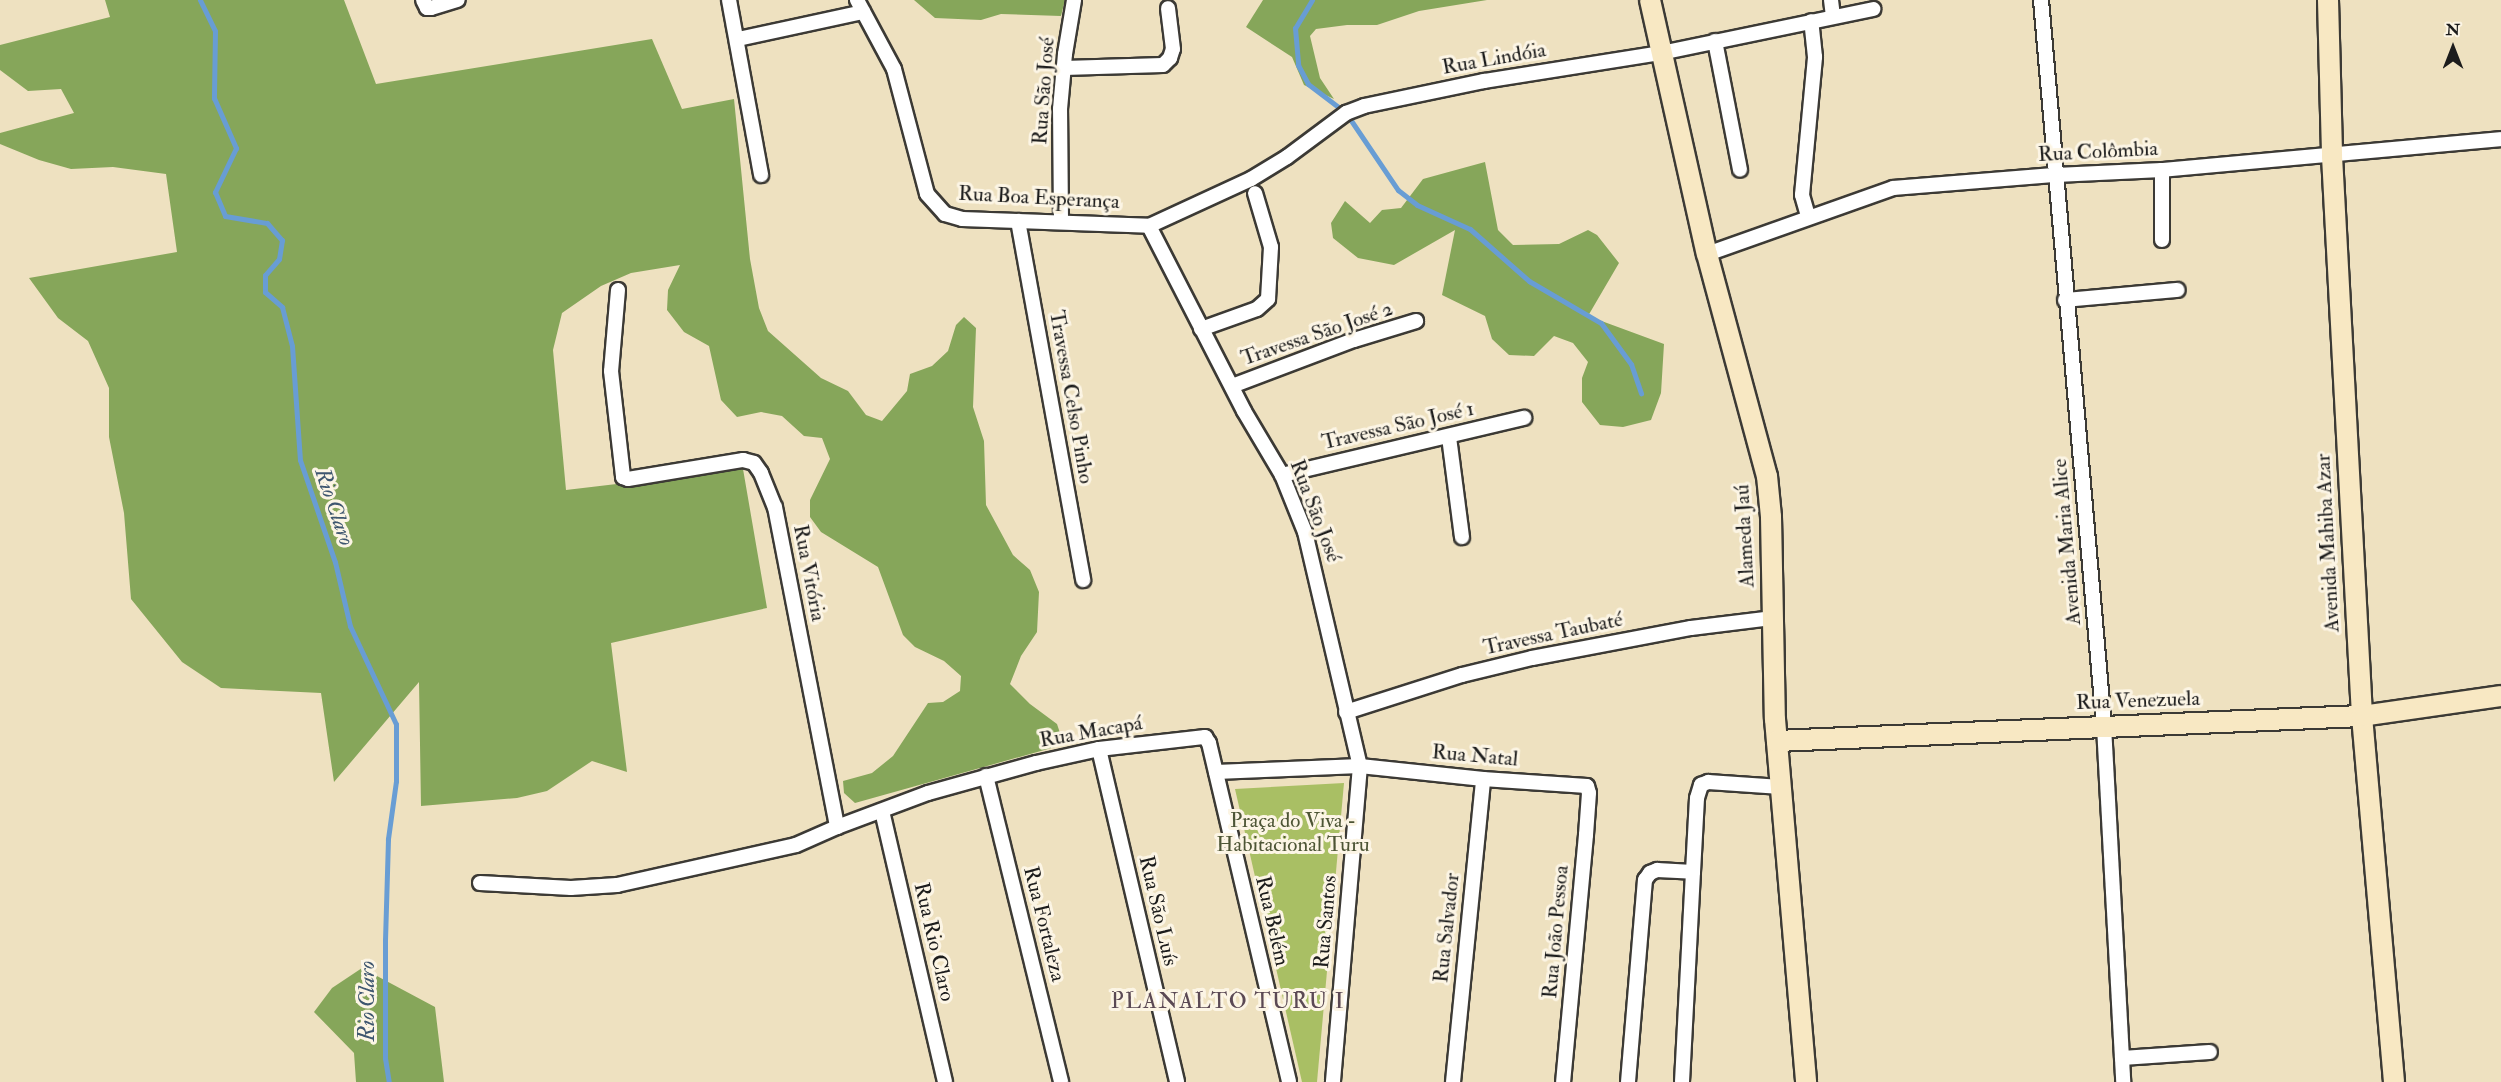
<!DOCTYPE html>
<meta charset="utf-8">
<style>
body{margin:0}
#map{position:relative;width:2501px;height:1082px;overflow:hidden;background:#eee1c0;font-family:"IM FELL Double Pica",serif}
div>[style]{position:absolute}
.green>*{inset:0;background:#a9bf64}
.forest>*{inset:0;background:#86a65a}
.stream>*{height:5px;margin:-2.5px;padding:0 2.5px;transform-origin:2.5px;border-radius:2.5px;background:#689dd4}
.roads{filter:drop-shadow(2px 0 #3c3a35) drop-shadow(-2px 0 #3c3a35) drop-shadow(0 2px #3c3a35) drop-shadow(0 -2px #3c3a35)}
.street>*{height:14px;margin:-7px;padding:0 7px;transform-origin:7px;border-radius:7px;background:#fff}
.secondary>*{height:20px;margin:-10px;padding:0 10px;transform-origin:10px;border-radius:10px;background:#f8e8c3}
span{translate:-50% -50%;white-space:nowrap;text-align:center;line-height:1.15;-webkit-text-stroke:6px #fcf5e5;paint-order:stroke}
.street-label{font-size:21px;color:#1c1c1c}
.park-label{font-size:21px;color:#4d5535}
.water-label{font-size:22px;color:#3e566f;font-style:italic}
.neighbourhood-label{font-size:22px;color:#5b4954;letter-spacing:1.5px}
.north{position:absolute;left:2423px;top:18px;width:60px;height:60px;-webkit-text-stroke:4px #fcf5e5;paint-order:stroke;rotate:0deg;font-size:16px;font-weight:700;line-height:24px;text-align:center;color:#1c1c1c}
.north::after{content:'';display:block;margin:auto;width:21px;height:27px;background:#1c1c1c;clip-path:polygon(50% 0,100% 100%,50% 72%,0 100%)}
</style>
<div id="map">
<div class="green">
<i style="clip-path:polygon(1344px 783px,1317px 1082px,1302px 1082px,1235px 789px)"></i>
</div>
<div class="forest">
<i style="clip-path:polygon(105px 0,344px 0,376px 84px,652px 39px,682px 109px,734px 99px,750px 259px,759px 308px,768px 331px,821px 378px,848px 391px,866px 415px,882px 421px,907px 391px,910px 374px,932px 366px,948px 351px,956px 325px,964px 317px,976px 328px,973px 407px,984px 441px,986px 505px,1013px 555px,1030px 570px,1039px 592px,1037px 632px,1021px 656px,1010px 684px,1030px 704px,1057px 724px,1061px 736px,1055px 747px,855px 803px,844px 793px,843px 781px,872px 773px,893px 756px,928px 703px,943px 702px,960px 691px,961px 676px,944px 661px,915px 647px,903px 635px,878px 567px,821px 532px,810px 517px,810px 500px,830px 459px,822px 438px,804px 436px,782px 416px,761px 412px,737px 417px,721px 400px,709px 346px,684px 332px,667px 310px,668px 290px,680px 265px,631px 273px,601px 286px,562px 313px,553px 350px,566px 490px,743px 469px,767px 608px,611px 643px,627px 772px,592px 761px,547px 791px,517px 798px,421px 806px,419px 682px,334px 782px,321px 693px,221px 688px,182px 662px,131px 599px,124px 513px,109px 437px,109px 388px,88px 341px,58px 318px,29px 278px,177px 252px,166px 174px,113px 167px,71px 169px,39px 160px,0 144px,0 133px,74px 113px,61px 89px,28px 91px,0 70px,0 45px,110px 17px)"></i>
<i style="clip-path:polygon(914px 0,1065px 0,1061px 16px,1001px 14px,981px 20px,935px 18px)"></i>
<i style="clip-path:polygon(1263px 0,1487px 0,1419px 11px,1377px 25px,1347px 25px,1316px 29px,1310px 36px,1320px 78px,1334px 99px,1304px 85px,1292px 57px,1246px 27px)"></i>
<i style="clip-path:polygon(1485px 162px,1498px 230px,1513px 245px,1559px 244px,1588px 230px,1597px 235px,1619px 263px,1588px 316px,1664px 344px,1661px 393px,1651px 420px,1623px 427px,1600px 425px,1582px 402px,1582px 378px,1588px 362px,1573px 343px,1554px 336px,1534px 356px,1509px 355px,1492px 339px,1485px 316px,1442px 295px,1455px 230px,1394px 265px,1358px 258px,1333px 238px,1331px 223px,1345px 201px,1370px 223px,1382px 210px,1401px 208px,1423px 179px)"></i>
<i style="clip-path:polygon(362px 968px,435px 1007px,444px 1082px,356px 1082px,354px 1053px,314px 1012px,332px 988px)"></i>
</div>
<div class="stream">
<i style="left:200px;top:0;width:34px;rotate:64deg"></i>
<i style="left:215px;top:31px;width:67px;rotate:90.9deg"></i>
<i style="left:214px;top:98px;width:55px;rotate:66.3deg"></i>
<i style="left:236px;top:148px;width:49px;rotate:115.5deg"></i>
<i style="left:215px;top:192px;width:26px;rotate:67deg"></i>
<i style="left:225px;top:216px;width:43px;rotate:9.5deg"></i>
<i style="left:267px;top:223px;width:23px;rotate:49deg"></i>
<i style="left:282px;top:240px;width:19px;rotate:99deg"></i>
<i style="left:279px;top:259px;width:21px;rotate:131deg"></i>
<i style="left:265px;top:275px;width:17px;rotate:90deg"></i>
<i style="left:265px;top:292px;width:23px;rotate:41deg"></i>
<i style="left:282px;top:307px;width:40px;rotate:75.6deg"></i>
<i style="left:292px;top:346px;width:114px;rotate:86deg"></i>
<i style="left:300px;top:460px;width:108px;rotate:71.1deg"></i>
<i style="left:335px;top:562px;width:66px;rotate:76.8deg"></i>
<i style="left:350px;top:626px;width:108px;rotate:64.9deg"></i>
<i style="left:396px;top:724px;width:57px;rotate:90deg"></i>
<i style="left:396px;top:781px;width:59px;rotate:97.9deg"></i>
<i style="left:388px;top:839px;width:101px;rotate:91.7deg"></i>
<i style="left:385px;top:940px;width:118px;rotate:90deg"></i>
<i style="left:385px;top:1058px;width:24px;rotate:81deg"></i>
<i style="left:1312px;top:0;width:33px;rotate:121deg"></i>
<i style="left:1295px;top:28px;width:37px;rotate:85deg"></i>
<i style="left:1298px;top:65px;width:21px;rotate:62deg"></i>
<i style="left:1308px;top:84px;width:48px;rotate:37.3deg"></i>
<i style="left:1346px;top:113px;width:93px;rotate:56deg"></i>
<i style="left:1398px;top:190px;width:24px;rotate:38deg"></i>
<i style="left:1417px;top:205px;width:58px;rotate:24.4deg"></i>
<i style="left:1470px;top:229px;width:79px;rotate:41.4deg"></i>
<i style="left:1529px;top:281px;width:83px;rotate:30.3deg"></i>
<i style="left:1601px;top:323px;width:51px;rotate:53.8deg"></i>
<i style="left:1631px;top:364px;width:31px;rotate:71deg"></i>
</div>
<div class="roads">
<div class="street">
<i style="left:423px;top:0;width:9px;rotate:63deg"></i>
<i style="left:427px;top:8px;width:4px"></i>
<i style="left:431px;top:8px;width:28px;rotate:-17deg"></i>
<i style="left:729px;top:0;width:178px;rotate:79.6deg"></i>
<i style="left:857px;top:0;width:78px;rotate:61.8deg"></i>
<i style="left:894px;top:69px;width:129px;rotate:75.2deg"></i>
<i style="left:927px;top:194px;width:27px;rotate:48deg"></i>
<i style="left:945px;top:214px;width:18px;rotate:16deg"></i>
<i style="left:962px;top:219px;width:187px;rotate:2.1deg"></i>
<i style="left:1149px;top:226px;width:112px;rotate:-24.7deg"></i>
<i style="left:1251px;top:179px;width:42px;rotate:-31.4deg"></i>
<i style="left:1287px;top:157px;width:74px;rotate:-36.7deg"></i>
<i style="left:1346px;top:113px;width:19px;rotate:-21deg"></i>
<i style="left:1364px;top:106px;width:123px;rotate:-11.8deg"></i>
<i style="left:1484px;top:81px;width:179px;rotate:-9deg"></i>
<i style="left:1661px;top:53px;width:217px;rotate:-11.7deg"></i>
<i style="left:1831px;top:0;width:16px;rotate:83deg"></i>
<i style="left:2041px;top:0;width:729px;rotate:85.04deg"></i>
<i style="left:2104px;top:726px;width:357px;rotate:86.9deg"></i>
<i style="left:738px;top:39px;width:128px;rotate:-12.2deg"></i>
<i style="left:1715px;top:41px;width:131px;rotate:79deg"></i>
<i style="left:1064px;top:68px;width:99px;rotate:-1.7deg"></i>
<i style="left:1163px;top:65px;width:10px;rotate:-45deg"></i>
<i style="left:1170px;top:58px;width:9px;rotate:-72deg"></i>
<i style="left:1173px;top:49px;width:41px;rotate:-97deg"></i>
<i style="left:2162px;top:170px;width:70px;rotate:90deg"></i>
<i style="left:1808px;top:216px;width:22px;rotate:-106deg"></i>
<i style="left:1802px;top:195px;width:139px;rotate:-84.6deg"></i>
<i style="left:1815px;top:57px;width:36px;rotate:-96deg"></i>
<i style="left:1061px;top:220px;width:111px;rotate:-90.5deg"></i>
<i style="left:1060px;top:109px;width:55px;rotate:-84.8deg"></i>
<i style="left:1065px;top:54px;width:55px;rotate:-80.5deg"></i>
<i style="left:1018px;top:221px;width:365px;rotate:79.7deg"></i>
<i style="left:1149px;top:226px;width:208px;rotate:62.8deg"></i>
<i style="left:1244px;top:411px;width:74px;rotate:59.3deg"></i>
<i style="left:1282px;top:475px;width:61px;rotate:68deg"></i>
<i style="left:1305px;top:532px;width:240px;rotate:76.8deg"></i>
<i style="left:1360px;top:766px;width:317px;rotate:94.9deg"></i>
<i style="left:1707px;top:254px;width:197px;rotate:-19.5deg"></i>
<i style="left:1893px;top:188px;width:164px;rotate:-4.6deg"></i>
<i style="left:2056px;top:175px;width:106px;rotate:-2.7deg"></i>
<i style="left:2162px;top:170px;width:340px;rotate:-5.2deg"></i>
<i style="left:618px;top:290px;width:81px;rotate:94.9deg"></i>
<i style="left:611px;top:371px;width:107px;rotate:83.5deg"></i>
<i style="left:623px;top:477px;width:5px;rotate:22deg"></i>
<i style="left:628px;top:479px;width:117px;rotate:-9.4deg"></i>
<i style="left:743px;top:460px;width:11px;rotate:15deg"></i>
<i style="left:754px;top:463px;width:12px;rotate:55deg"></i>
<i style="left:761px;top:473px;width:37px;rotate:68deg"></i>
<i style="left:775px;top:507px;width:326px;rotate:79deg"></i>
<i style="left:837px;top:827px;width:97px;rotate:-20.5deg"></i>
<i style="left:928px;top:793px;width:112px;rotate:-15.5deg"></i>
<i style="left:1036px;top:763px;width:65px;rotate:-12.5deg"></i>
<i style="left:1099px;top:749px;width:107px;rotate:-6.5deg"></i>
<i style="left:1205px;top:737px;width:7px;rotate:56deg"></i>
<i style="left:1209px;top:743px;width:348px;rotate:76.7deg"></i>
<i style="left:2065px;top:300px;width:113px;rotate:-5.1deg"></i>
<i style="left:1201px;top:329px;width:59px;rotate:-19.7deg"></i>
<i style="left:1257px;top:309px;width:15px;rotate:-42deg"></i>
<i style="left:1268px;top:299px;width:52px;rotate:-86.7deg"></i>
<i style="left:1271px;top:247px;width:56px;rotate:-106.5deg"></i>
<i style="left:1232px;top:386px;width:130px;rotate:-20.7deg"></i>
<i style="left:1354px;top:340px;width:65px;rotate:-17deg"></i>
<i style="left:1449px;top:437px;width:101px;rotate:82.6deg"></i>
<i style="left:1282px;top:475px;width:249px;rotate:-13.3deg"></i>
<i style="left:1346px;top:712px;width:122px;rotate:-17.7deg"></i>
<i style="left:1462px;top:675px;width:72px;rotate:-13.7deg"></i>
<i style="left:1532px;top:658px;width:162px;rotate:-10.7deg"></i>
<i style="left:1691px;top:628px;width:83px;rotate:-7deg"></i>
<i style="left:1099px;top:749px;width:342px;rotate:76.8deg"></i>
<i style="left:1216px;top:772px;width:144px;rotate:-2.4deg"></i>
<i style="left:1360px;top:766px;width:124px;rotate:6deg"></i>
<i style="left:1483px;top:779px;width:104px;rotate:3.9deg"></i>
<i style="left:1587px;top:786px;width:7px;rotate:74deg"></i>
<i style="left:1589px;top:793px;width:42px;rotate:94.1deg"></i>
<i style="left:1586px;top:835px;width:248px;rotate:95.3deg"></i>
<i style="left:986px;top:776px;width:315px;rotate:76.2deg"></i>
<i style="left:882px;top:811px;width:278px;rotate:76.9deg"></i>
<i style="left:1693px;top:872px;width:74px;rotate:-86.9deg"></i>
<i style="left:1697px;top:798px;width:14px;rotate:-73deg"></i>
<i style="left:1701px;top:785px;width:8px;rotate:-23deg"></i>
<i style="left:1708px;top:782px;width:73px;rotate:3.9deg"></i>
<i style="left:480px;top:883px;width:91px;rotate:3.1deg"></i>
<i style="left:571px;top:888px;width:46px;rotate:-3.7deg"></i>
<i style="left:617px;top:885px;width:183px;rotate:-12.6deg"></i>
<i style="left:796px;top:845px;width:45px;rotate:-23.7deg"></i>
<i style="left:2122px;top:1058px;width:88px;rotate:-3.9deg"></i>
<i style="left:1453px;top:1082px;width:304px;rotate:-84.3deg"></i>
<i style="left:1628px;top:1082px;width:203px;rotate:-85.2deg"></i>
<i style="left:1645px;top:880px;width:9px;rotate:-54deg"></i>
<i style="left:1650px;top:873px;width:8px;rotate:-23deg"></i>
<i style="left:1657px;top:870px;width:36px;rotate:3deg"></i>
<i style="left:1693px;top:872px;width:210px;rotate:93deg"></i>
</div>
<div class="secondary">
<i style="left:1650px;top:0;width:260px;rotate:77.4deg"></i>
<i style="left:1707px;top:254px;width:230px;rotate:74.9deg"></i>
<i style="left:1767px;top:476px;width:41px;rotate:84.4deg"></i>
<i style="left:1771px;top:517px;width:202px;rotate:88.9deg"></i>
<i style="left:1775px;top:719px;width:364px;rotate:85.1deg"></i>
<i style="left:2328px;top:0;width:156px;rotate:88.5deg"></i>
<i style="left:2332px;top:156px;width:561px;rotate:86.93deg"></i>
<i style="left:2362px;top:716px;width:367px;rotate:85deg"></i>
<i style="left:1777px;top:741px;width:586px;rotate:-2.45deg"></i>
<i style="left:2362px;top:716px;width:140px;rotate:-8.2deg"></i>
</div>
</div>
<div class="street-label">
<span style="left:1494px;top:59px;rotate:-10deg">Rua Lindóia</span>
<span style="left:1044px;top:91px;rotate:-86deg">Rua São José</span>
<span style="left:2098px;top:152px;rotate:-3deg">Rua Colômbia</span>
<span style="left:1039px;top:198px;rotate:3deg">Rua Boa Esperança</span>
<span style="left:1317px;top:334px;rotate:-19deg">Travessa São José 2</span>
<span style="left:1071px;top:397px;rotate:80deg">Travessa Celso Pinho</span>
<span style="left:1398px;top:426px;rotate:-13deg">Travessa São José 1</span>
<span style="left:1315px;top:511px;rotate:69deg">Rua São José</span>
<span style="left:1745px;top:536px;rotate:-93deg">Alameda Jaú</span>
<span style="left:2067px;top:542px;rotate:-95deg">Avenida Maria Alice</span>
<span style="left:2328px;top:543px;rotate:-93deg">Avenida Mahiba Azar</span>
<span style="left:809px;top:573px;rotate:79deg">Rua Vitória</span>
<span style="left:1553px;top:634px;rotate:-12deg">Travessa Taubaté</span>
<span style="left:2138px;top:701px;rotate:-2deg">Rua Venezuela</span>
<span style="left:1091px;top:732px;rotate:-10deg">Rua Macapá</span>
<span style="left:1475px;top:756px;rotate:5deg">Rua Natal</span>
<span style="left:1158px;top:911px;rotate:77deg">Rua São Luís</span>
<span style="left:1272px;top:921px;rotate:77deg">Rua Belém</span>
<span style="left:1326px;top:922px;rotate:-85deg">Rua Santos</span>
<span style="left:1044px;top:924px;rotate:76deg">Rua Fortaleza</span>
<span style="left:1447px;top:928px;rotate:-84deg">Rua Salvador</span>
<span style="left:1556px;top:932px;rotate:-85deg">Rua João Pessoa</span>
<span style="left:934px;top:942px;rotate:77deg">Rua Rio Claro</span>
</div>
<div class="park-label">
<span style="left:1293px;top:833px">Praça do Viva -<br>Habitacional Turu</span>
</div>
<div class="water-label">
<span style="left:334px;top:507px;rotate:71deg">Rio Claro</span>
<span style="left:368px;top:1001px;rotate:-90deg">Rio Claro</span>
</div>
<div class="neighbourhood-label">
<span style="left:1228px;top:1002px">PLANALTO TURU I</span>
</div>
<div class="north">N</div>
</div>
